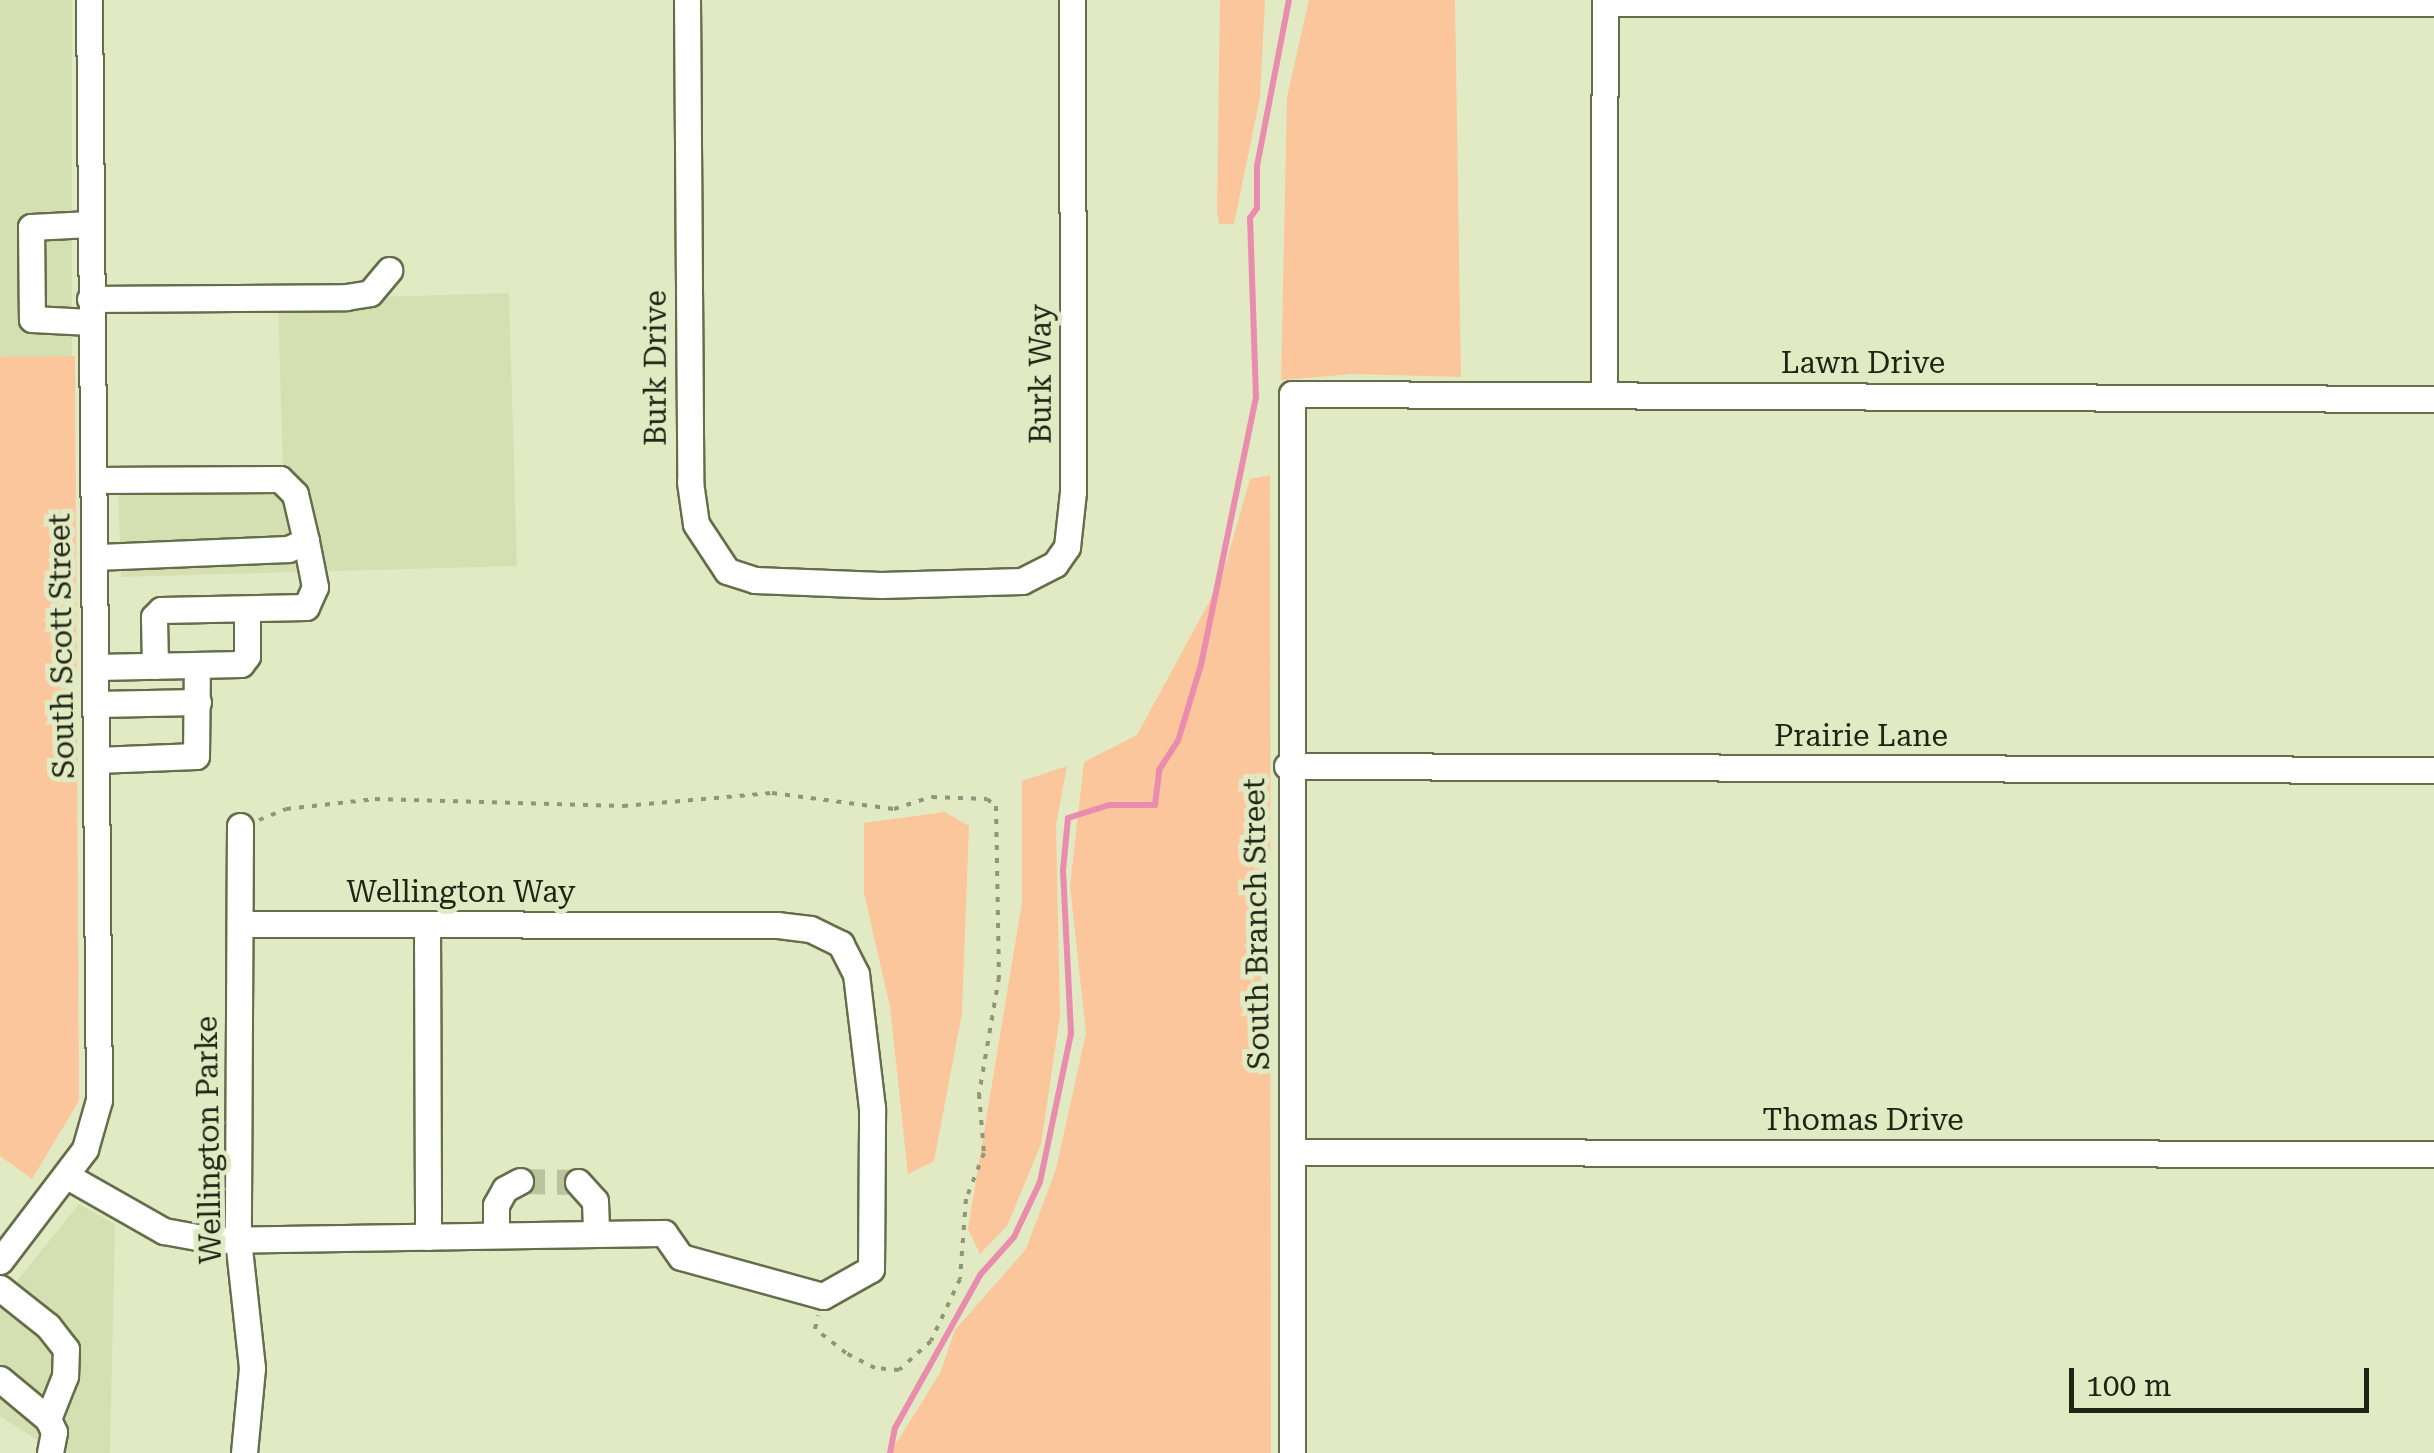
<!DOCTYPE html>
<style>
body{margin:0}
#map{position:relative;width:2434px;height:1453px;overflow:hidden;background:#e1eac3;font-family:"Roboto Serif",serif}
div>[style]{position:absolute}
.built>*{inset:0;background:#d5e0b2;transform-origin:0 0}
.green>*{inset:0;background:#fcc69d}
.stream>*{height:6px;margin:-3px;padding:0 3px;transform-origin:3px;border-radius:3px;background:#ea8cad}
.minor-tunnel>*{height:25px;margin-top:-12.5px;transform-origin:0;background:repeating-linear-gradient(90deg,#bbc2a0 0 25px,transparent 0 37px)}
.path>*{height:4px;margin-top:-2px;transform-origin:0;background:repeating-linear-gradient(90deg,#909679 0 5px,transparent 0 13px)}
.roads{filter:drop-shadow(2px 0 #666d4a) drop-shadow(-2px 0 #666d4a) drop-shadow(0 2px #666d4a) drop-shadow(0 -2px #666d4a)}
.minor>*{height:25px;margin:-12.5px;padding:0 12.5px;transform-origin:12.5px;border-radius:12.5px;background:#fff}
span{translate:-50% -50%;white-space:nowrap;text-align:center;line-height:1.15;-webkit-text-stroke:10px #e1eac3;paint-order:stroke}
.street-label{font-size:30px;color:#212415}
.scale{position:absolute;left:2069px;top:1368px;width:300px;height:45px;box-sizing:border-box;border:5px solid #212415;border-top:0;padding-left:12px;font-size:30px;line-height:35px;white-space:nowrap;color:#212415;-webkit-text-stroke:8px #e1eac3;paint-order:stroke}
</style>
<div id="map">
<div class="built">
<i style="left:0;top:0;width:72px;height:357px"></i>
<i style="clip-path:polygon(509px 293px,517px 566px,121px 577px,118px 481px,283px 476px,278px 300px)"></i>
<i style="clip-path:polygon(79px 1204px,115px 1224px,110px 1453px,57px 1453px,0 1416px,0 1302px)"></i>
</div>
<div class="green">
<i style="clip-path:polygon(1220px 0,1265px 0,1260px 97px,1234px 224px,1219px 224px,1217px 212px)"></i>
<i style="clip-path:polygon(1309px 0,1455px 0,1461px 377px,1353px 374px,1281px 380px,1287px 97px)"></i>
<i style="clip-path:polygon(75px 356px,79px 1101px,32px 1179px,0 1156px,0 357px)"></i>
<i style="clip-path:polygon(1270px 475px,1271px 1453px,890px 1453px,940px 1373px,955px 1330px,1026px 1249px,1056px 1169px,1086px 1033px,1070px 886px,1084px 762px,1137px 735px,1221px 580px,1250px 479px)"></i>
<i style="clip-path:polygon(1067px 766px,1056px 825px,1060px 1016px,1041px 1144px,1007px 1226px,980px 1254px,968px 1229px,1022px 902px,1022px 781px)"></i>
<i style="clip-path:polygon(945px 812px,969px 826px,962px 1013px,934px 1161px,908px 1174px,890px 1007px,864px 893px,864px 823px)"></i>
</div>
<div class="stream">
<i style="left:890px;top:1453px;width:25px;rotate:-79deg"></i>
<i style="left:895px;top:1428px;width:175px;rotate:-60.9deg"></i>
<i style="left:980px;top:1275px;width:51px;rotate:-48.2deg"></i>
<i style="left:1014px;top:1237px;width:61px;rotate:-64.7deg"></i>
<i style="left:1040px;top:1182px;width:151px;rotate:-78.2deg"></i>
<i style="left:1071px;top:1034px;width:164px;rotate:-92.8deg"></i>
<i style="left:1063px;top:870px;width:52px;rotate:-84.5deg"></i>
<i style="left:1068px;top:818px;width:43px;rotate:-17.6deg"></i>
<i style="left:1109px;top:805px;width:46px"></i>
<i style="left:1155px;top:805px;width:35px;rotate:-83deg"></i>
<i style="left:1159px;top:770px;width:35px;rotate:-57deg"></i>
<i style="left:1178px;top:741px;width:79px;rotate:-73.2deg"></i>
<i style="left:1201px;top:665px;width:273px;rotate:-78.4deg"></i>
<i style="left:1256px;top:398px;width:180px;rotate:-91.9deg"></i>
<i style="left:1250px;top:218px;width:12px;rotate:-55deg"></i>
<i style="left:1257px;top:208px;width:42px;rotate:-90deg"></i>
<i style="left:1257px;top:166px;width:169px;rotate:-79.1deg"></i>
</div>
<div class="minor-tunnel">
<i style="left:520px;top:1181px;width:58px;rotate:1deg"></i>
</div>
<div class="path">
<i style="left:259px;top:820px;width:29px;rotate:-22deg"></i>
<i style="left:286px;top:809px;width:90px;rotate:-6.4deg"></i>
<i style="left:375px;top:799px;width:248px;rotate:1.6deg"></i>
<i style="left:623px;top:806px;width:150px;rotate:-5deg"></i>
<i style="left:772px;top:793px;width:123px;rotate:7.5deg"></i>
<i style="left:894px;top:809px;width:40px;rotate:-18deg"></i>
<i style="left:932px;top:797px;width:55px;rotate:2.1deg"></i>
<i style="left:987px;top:799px;width:11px;rotate:38deg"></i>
<i style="left:996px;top:806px;width:171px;rotate:89deg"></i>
<i style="left:999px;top:977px;width:119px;rotate:99.7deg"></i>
<i style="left:979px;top:1094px;width:59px;rotate:85.2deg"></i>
<i style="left:984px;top:1153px;width:49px;rotate:111.4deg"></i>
<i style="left:966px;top:1199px;width:80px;rotate:94.3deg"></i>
<i style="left:960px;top:1279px;width:68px;rotate:115.1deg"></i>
<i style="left:931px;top:1341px;width:43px;rotate:137.8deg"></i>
<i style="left:899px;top:1370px;width:24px;rotate:-175deg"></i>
<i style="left:875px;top:1368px;width:33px;rotate:-153deg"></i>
<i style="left:846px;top:1353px;width:39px;rotate:-142deg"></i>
<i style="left:815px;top:1329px;width:14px;rotate:-78deg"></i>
</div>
<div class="roads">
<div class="minor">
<i style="left:687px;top:0;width:482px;rotate:89.6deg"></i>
<i style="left:690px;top:482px;width:42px;rotate:81.9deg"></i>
<i style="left:696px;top:524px;width:56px;rotate:56.6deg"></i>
<i style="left:727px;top:571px;width:29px;rotate:18deg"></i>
<i style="left:755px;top:580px;width:126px;rotate:2.3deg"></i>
<i style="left:881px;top:585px;width:141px;rotate:-1.6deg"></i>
<i style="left:1022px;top:581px;width:37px;rotate:-27deg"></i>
<i style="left:1055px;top:564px;width:21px;rotate:-55deg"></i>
<i style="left:1067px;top:547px;width:55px;rotate:-83.8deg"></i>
<i style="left:1073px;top:492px;width:492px;rotate:-90.1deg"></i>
<i style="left:1605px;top:3px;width:829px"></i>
<i style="left:90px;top:224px;width:59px;rotate:177.1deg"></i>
<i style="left:31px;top:227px;width:92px;rotate:89.4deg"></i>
<i style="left:32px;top:319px;width:58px;rotate:3deg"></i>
<i style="left:90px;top:299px;width:256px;rotate:-0.4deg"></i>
<i style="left:346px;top:297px;width:24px;rotate:-9deg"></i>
<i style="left:370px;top:293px;width:30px;rotate:-50deg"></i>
<i style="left:1604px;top:394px;width:394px;rotate:-89.9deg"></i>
<i style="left:93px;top:480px;width:187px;rotate:-0.3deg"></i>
<i style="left:280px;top:479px;width:21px;rotate:45deg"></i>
<i style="left:295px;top:494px;width:48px;rotate:76.8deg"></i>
<i style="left:306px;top:541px;width:20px;rotate:156deg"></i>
<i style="left:288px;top:549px;width:194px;rotate:177.6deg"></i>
<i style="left:155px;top:666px;width:49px;rotate:-91.2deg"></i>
<i style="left:154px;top:617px;width:10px;rotate:-45deg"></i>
<i style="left:161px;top:610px;width:145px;rotate:-1.2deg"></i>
<i style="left:306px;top:607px;width:22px;rotate:-66deg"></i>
<i style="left:315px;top:587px;width:47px;rotate:-101.1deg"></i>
<i style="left:96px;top:667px;width:145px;rotate:-1.2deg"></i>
<i style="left:241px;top:664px;width:10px;rotate:-53deg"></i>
<i style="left:247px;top:656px;width:47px;rotate:-90deg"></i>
<i style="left:96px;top:704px;width:102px;rotate:-1.1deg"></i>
<i style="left:97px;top:760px;width:99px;rotate:-2.3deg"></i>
<i style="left:196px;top:756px;width:91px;rotate:-89.4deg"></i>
<i style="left:1287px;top:766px;width:1147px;rotate:0.2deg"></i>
<i style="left:240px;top:826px;width:413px;rotate:90.3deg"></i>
<i style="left:238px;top:1239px;width:130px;rotate:83.8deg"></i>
<i style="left:252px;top:1368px;width:85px;rotate:95.4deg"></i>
<i style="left:427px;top:924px;width:313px;rotate:89.8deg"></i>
<i style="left:1292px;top:1152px;width:1142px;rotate:0.1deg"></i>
<i style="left:67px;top:1176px;width:112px;rotate:29.6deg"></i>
<i style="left:164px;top:1231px;width:50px;rotate:10.4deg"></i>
<i style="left:213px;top:1240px;width:451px;rotate:-0.9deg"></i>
<i style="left:664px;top:1233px;width:29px;rotate:55deg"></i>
<i style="left:681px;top:1257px;width:147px;rotate:15.4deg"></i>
<i style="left:823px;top:1296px;width:55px;rotate:-29.4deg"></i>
<i style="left:871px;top:1269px;width:161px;rotate:-89.6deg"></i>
<i style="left:872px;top:1108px;width:135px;rotate:-96.8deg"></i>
<i style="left:856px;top:974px;width:34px;rotate:-117deg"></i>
<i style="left:841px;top:944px;width:34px;rotate:-154deg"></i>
<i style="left:810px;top:929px;width:32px;rotate:-173deg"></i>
<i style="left:778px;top:925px;width:538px;rotate:-179.89deg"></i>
<i style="left:578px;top:1182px;width:25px;rotate:48deg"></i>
<i style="left:595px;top:1201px;width:32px;rotate:88deg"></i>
<i style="left:496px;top:1235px;width:30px;rotate:-90deg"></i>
<i style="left:496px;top:1205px;width:18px;rotate:-61deg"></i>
<i style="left:505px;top:1189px;width:17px;rotate:-28deg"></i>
<i style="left:0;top:1261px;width:141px;rotate:-52.8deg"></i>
<i style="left:85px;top:1149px;width:51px;rotate:-74.1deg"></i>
<i style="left:99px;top:1100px;width:1100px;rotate:-90.52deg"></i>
<i style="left:0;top:1288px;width:61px;rotate:38.4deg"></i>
<i style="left:48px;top:1326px;width:29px;rotate:52deg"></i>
<i style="left:66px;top:1349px;width:27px;rotate:92deg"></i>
<i style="left:65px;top:1376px;width:46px;rotate:111.6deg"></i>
<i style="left:0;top:1379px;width:62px;rotate:39.8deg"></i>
<i style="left:48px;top:1419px;width:14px;rotate:65deg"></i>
<i style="left:54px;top:1432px;width:21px;rotate:101deg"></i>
<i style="left:1292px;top:1453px;width:1059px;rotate:-90deg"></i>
<i style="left:1292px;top:394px;width:1142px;rotate:0.25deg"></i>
</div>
</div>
<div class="street-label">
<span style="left:1863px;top:363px">Lawn Drive</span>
<span style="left:656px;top:368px;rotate:-90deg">Burk Drive</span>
<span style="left:1041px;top:374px;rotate:-90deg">Burk Way</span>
<span style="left:62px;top:646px;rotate:-91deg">South Scott Street</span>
<span style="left:1861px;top:736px">Prairie Lane</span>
<span style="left:461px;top:892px">Wellington Way</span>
<span style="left:1257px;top:924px;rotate:-91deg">South Branch Street</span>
<span style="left:1863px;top:1120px">Thomas Drive</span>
<span style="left:209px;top:1140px;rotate:-91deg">Wellington Parke</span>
</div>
<div class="scale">100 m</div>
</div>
